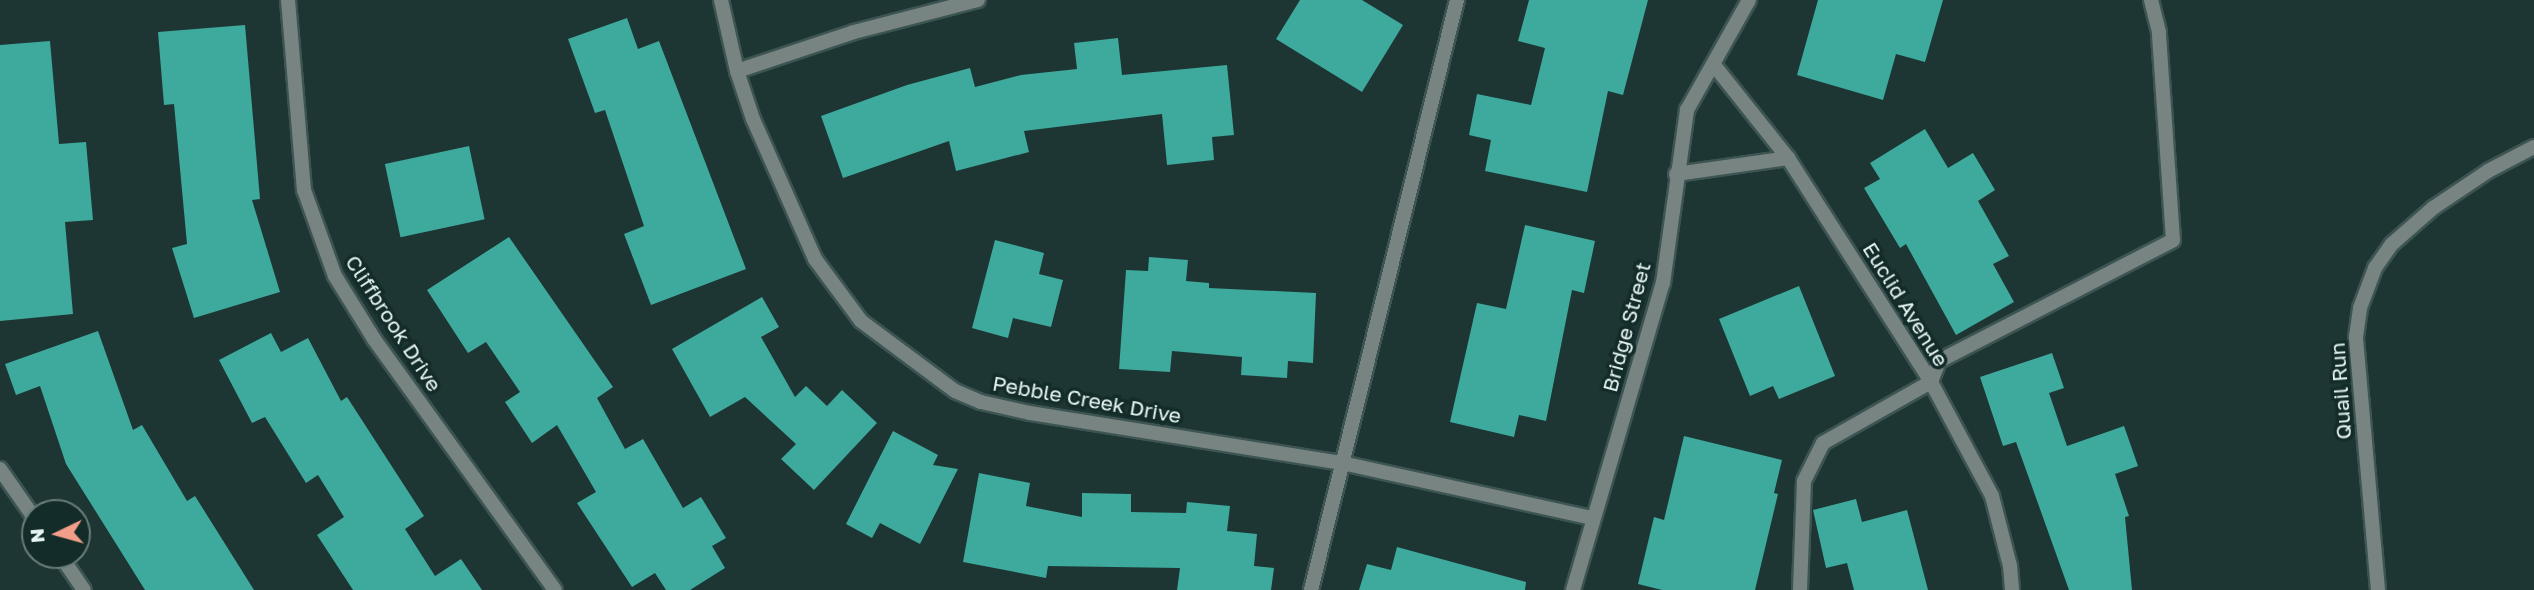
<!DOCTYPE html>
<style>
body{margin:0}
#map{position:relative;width:2534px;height:590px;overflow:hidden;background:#1d3633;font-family:"Golos Text",sans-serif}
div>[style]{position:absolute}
.building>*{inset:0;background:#3ea99d;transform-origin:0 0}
.roads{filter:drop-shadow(2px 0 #3d5552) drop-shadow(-2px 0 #3d5552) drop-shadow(0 2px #3d5552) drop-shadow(0 -2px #3d5552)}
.service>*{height:14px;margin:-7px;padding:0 7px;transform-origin:7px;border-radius:7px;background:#788482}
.minor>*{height:14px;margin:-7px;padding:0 7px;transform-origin:7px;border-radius:7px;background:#788482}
.tertiary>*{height:14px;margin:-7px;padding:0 7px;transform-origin:7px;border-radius:7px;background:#788482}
span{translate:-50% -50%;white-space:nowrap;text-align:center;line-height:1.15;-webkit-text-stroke:7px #132c29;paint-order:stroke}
.street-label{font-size:21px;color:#e7f6f4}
.north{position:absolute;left:21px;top:499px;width:70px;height:70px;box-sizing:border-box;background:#132c29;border:2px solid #687d7a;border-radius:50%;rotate:265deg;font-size:19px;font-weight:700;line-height:28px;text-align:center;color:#e7f6f4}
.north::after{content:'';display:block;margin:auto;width:24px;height:32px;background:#f49e89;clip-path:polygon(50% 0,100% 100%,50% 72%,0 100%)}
</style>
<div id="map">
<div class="building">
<i style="clip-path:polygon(1300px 0,1362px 0,1403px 25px,1362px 92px,1276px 39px)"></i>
<i style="clip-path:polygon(1529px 0,1648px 0,1623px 95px,1608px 91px,1587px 192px,1485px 171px,1491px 140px,1469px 135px,1477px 94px,1531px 105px,1545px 48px,1518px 41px)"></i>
<i style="clip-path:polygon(1818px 0,1943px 0,1925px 62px,1896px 54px,1883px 100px,1797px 75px)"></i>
<i style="clip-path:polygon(627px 18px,638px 49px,659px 41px,746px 269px,651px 305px,624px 234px,644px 226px,605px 110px,595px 113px,568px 39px)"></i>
<i style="clip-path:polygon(245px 25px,260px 199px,252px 200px,280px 292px,194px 318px,172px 248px,187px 244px,174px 104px,164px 105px,158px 32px)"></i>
<i style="clip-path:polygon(1118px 38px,1122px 75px,1227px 65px,1234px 135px,1212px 137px,1214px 160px,1167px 165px,1162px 114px,1024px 131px,1029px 152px,956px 171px,949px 141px,843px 178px,821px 116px,907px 85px,970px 68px,975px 87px,1021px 75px,1077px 69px,1074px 43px)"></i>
<i style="clip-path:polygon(50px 41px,59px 144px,86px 142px,93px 220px,65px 222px,73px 314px,0 321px,0 45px)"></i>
<i style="clip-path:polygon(1925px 129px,1948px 168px,1973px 153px,1995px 190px,1978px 201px,2009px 256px,1993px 264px,2014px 302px,1956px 335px,1906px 244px,1900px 248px,1864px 188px,1880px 179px,1870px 163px)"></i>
<i style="left:469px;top:146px;width:75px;height:86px;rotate:78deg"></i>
<i style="clip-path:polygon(1525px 225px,1595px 241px,1584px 293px,1572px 290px,1546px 421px,1519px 415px,1514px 437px,1450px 422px,1477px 303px,1506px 309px)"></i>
<i style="clip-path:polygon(509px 237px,613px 387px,597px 398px,625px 449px,643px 439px,683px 508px,701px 497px,726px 538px,712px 546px,725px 568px,690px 590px,666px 590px,655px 573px,632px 587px,577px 503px,596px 492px,557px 425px,532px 443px,505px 402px,520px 392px,486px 342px,468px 353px,427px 290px)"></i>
<i style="clip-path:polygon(995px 240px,1044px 253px,1039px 274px,1063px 280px,1051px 327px,1013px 318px,1008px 338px,972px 328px)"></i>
<i style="clip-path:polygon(1149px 257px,1188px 260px,1186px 281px,1209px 283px,1209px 288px,1316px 293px,1313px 363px,1288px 361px,1287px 378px,1241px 375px,1242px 357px,1172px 351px,1170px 372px,1119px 369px,1126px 270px,1148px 271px)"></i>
<i style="clip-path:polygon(1799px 286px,1835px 376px,1779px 399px,1773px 386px,1750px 396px,1719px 319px)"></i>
<i style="clip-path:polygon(762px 297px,779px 327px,761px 337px,795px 397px,806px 386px,827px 406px,842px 390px,877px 423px,814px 490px,781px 459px,796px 444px,745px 397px,710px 417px,672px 349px)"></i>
<i style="clip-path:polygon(98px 331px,133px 430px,142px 425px,187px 501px,195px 496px,254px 590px,145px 590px,66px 464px,40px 386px,16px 395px,5px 364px)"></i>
<i style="clip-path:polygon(271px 333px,281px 352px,308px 338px,341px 401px,347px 397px,424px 516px,405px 529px,435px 576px,461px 559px,482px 590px,353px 590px,317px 535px,344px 517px,318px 475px,306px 483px,265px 417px,252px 423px,219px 360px)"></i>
<i style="clip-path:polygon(2052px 353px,2064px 388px,2049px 393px,2067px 446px,2124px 426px,2138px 466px,2115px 474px,2129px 516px,2125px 517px,2132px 590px,2069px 590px,2016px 442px,2003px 446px,1980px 377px)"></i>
<i style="clip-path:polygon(893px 431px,938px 455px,933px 465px,958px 469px,920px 544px,880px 523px,872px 538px,846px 524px)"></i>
<i style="clip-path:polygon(1684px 436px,1782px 460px,1774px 493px,1778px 494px,1755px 590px,1662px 590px,1638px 584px,1654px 517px,1664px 520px)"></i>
<i style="clip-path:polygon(979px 473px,1030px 483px,1026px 506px,1082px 517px,1082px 493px,1131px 494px,1131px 512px,1186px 513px,1187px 502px,1230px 506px,1227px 531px,1257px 534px,1254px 566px,1274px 568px,1271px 590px,1177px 590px,1180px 568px,1048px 566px,1046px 578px,963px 562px)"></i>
<i style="clip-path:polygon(1856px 499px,1862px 522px,1907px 510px,1928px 590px,1854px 590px,1847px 563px,1826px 568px,1813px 510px)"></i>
<i style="clip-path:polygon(1397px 547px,1526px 582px,1525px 590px,1359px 590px,1367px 564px,1391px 570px)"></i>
</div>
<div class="roads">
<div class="service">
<i style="left:1311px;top:590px;width:608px;rotate:-76.1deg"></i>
<i style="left:1800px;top:590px;width:109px;rotate:-87.9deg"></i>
<i style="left:1804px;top:481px;width:42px;rotate:-63.4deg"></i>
<i style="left:1823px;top:443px;width:124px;rotate:-29.5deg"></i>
<i style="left:1931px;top:382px;width:22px;rotate:-69deg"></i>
<i style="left:1939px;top:361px;width:263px;rotate:-27.3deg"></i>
<i style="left:2173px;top:240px;width:208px;rotate:-93.9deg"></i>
<i style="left:2159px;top:32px;width:33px;rotate:-104deg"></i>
</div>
<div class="minor">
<i style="left:288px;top:0;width:191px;rotate:85.2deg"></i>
<i style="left:304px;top:190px;width:91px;rotate:70.2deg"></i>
<i style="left:335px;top:276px;width:74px;rotate:58.2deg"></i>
<i style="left:374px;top:339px;width:309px;rotate:54.2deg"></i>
<i style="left:721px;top:0;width:73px;rotate:77.3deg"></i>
<i style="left:737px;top:71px;width:51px;rotate:71.6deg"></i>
<i style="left:753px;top:119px;width:153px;rotate:66.1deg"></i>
<i style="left:815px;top:259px;width:77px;rotate:53.4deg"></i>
<i style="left:861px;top:321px;width:117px;rotate:36.7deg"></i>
<i style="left:955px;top:391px;width:28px;rotate:23deg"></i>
<i style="left:981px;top:402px;width:50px;rotate:12.7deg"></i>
<i style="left:1030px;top:413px;width:316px;rotate:9.1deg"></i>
<i style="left:1342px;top:463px;width:256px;rotate:12.4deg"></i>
<i style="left:1714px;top:65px;width:119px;rotate:51.5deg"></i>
<i style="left:1788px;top:158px;width:266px;rotate:57.4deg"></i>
<i style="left:1931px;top:382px;width:129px;rotate:61.8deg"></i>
<i style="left:1992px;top:496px;width:72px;rotate:75.6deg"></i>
<i style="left:2010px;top:566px;width:24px;rotate:85deg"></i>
<i style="left:737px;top:71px;width:123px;rotate:-18.4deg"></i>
<i style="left:854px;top:32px;width:128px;rotate:-14.5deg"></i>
<i style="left:1676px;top:174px;width:113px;rotate:-8.1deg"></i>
<i style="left:0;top:469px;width:61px;rotate:55deg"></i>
<i style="left:60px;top:555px;width:42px;rotate:55.6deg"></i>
<i style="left:2378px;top:590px;width:254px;rotate:-95deg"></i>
<i style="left:2356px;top:337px;width:29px;rotate:-82deg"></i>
<i style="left:2360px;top:308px;width:43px;rotate:-69.4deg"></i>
<i style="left:2375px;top:268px;width:29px;rotate:-55deg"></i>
<i style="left:2392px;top:244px;width:55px;rotate:-41.3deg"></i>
<i style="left:2433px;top:208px;width:66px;rotate:-33.9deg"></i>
<i style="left:2488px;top:171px;width:52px;rotate:-27.6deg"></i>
</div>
<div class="tertiary">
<i style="left:1573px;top:590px;width:320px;rotate:-73.7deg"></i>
<i style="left:1663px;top:283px;width:175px;rotate:-82.1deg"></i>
<i style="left:1687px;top:110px;width:126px;rotate:-60.6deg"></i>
</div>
</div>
<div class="street-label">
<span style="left:1906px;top:304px;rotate:58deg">Euclid Avenue</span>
<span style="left:394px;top:323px;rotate:57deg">Cliffbrook Drive</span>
<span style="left:1626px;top:327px;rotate:-75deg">Bridge Street</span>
<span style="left:2340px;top:391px;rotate:-94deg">Quail Run</span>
<span style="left:1087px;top:399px;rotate:10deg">Pebble Creek Drive</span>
</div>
<div class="north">N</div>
</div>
